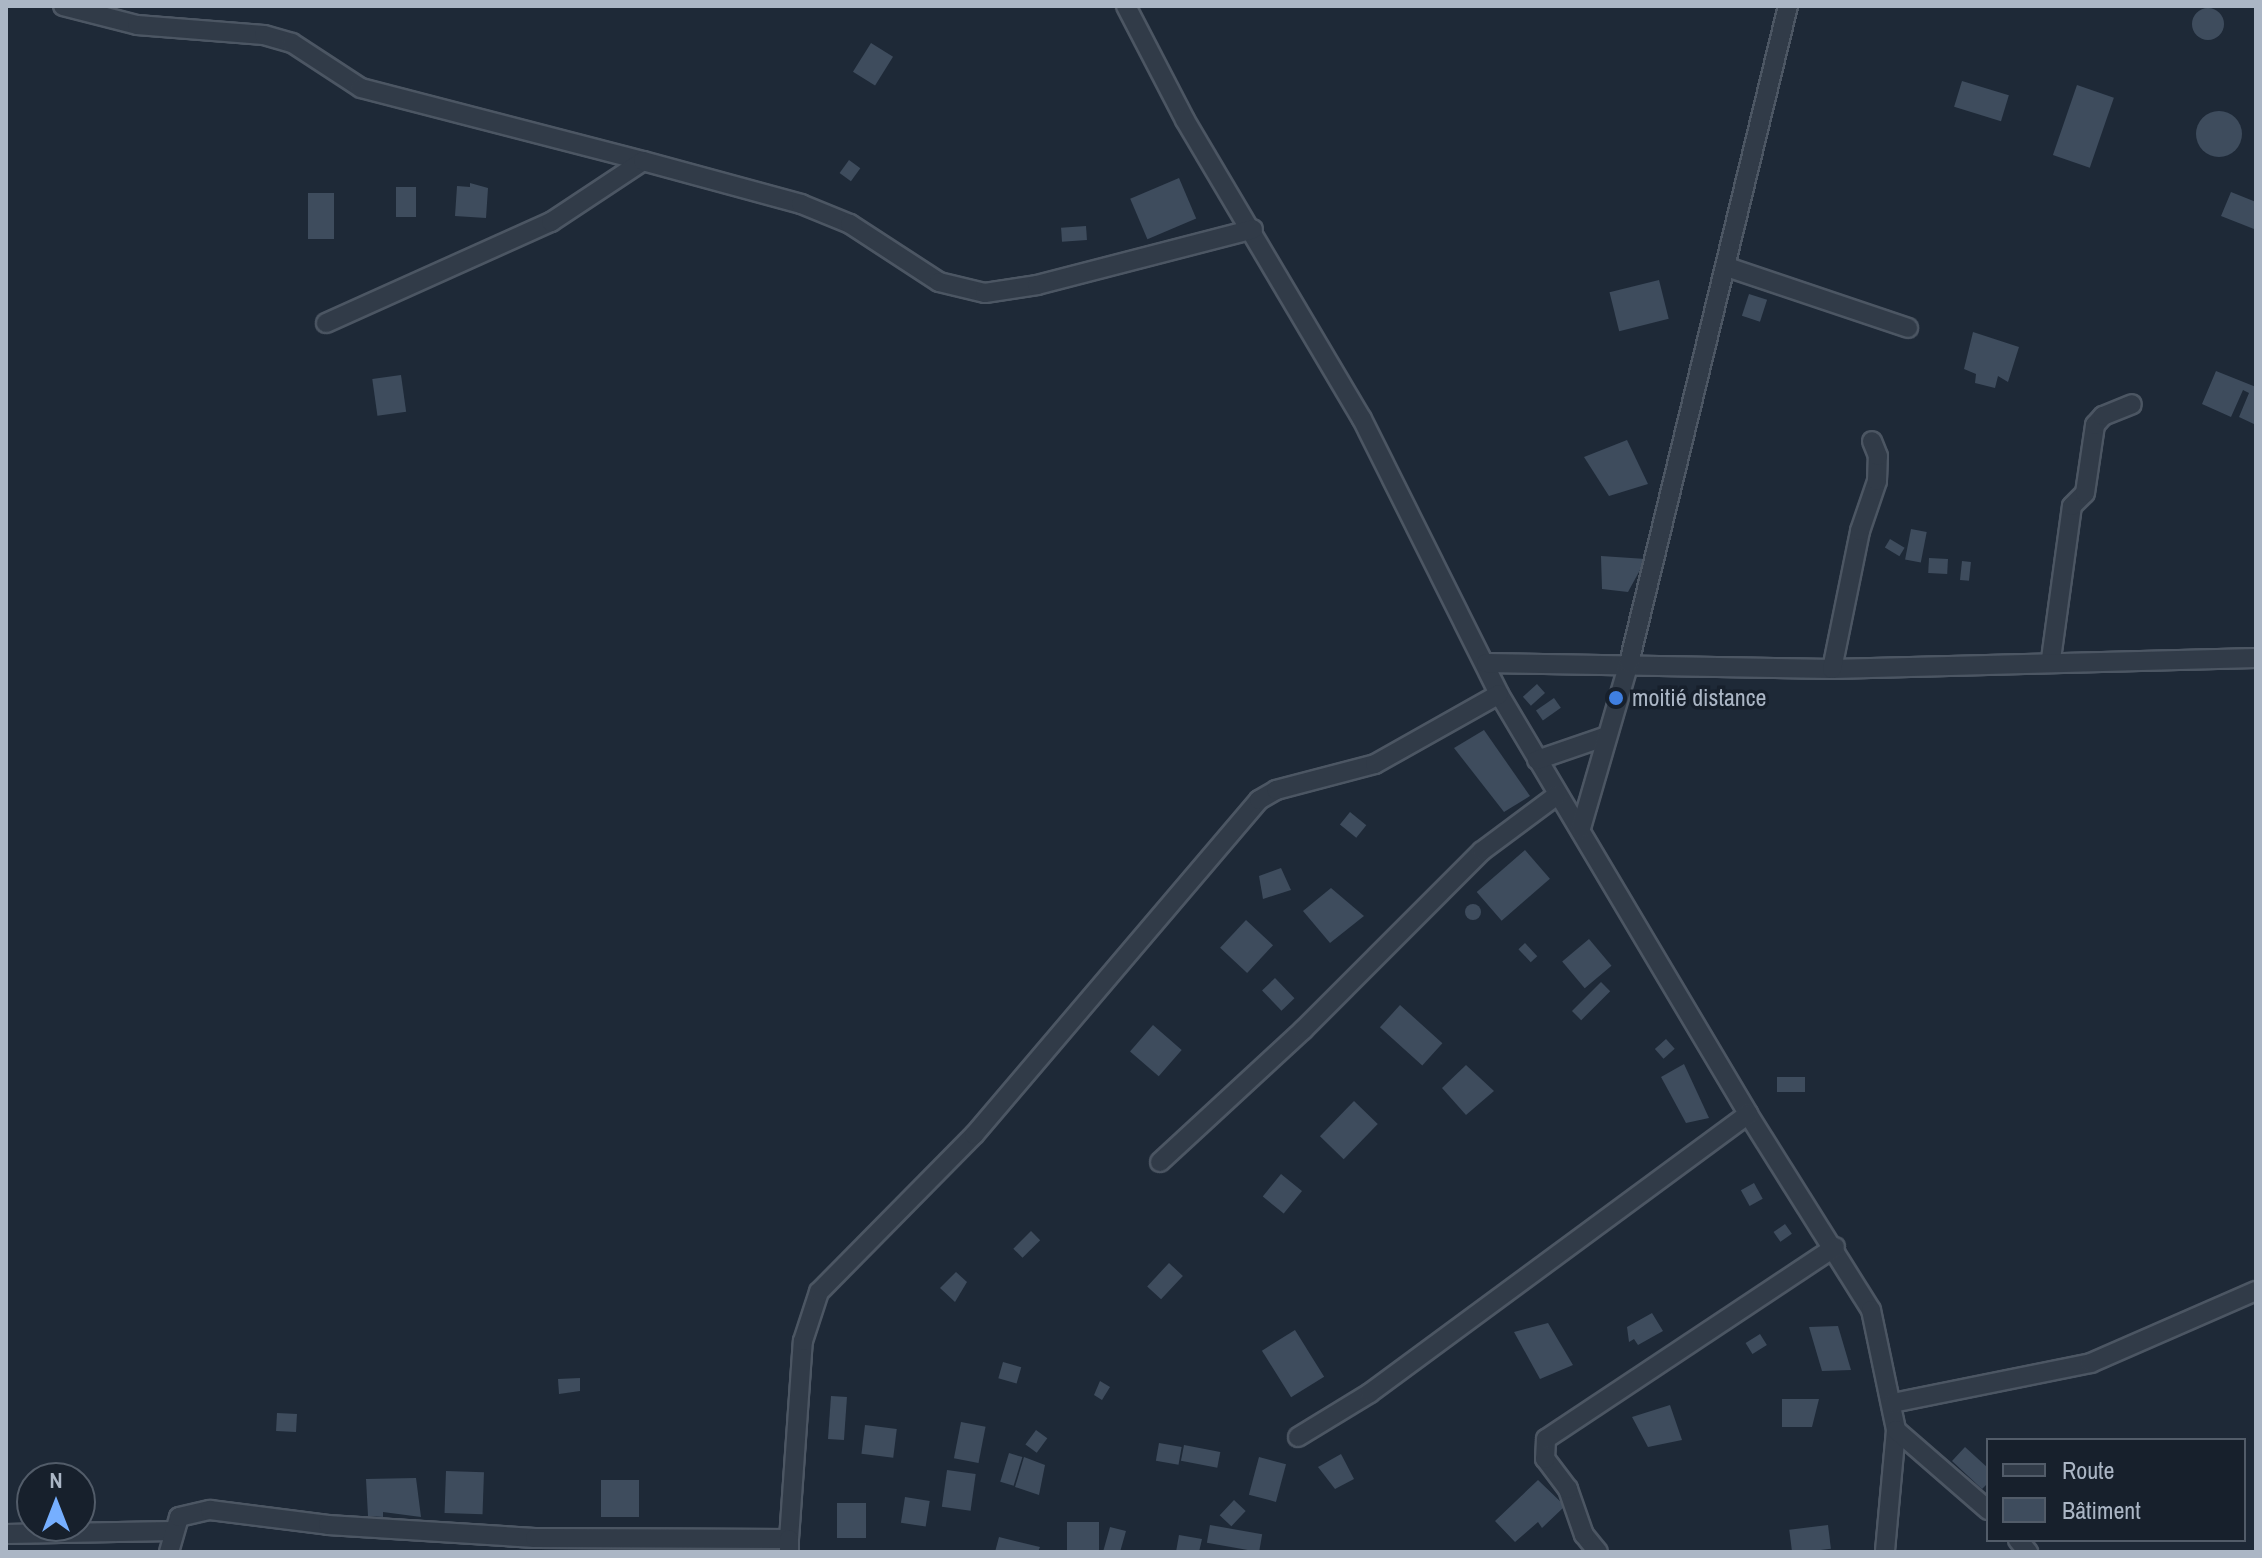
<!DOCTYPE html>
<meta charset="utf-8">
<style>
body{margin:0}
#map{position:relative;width:2262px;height:1558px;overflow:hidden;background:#1e2937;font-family:"Archivo Narrow",sans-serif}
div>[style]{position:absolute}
.building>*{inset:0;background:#3e4c5d;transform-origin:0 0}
.round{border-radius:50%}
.roads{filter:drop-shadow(2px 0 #4c5663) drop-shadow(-2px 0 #4c5663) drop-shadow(0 2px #4c5663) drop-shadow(0 -2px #4c5663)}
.minor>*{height:18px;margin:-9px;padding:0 9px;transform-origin:9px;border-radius:9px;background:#313b48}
.dots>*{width:22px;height:22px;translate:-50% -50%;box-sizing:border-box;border:4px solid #17202c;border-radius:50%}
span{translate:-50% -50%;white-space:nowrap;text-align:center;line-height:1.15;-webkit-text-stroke:7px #17202c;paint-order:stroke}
.poi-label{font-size:24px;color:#abb6c5}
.left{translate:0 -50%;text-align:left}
.frame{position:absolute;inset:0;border:8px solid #abb6c5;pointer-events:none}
.legend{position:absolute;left:1986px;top:1438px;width:260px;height:104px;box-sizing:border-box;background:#17202c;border:2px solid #525c69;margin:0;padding:10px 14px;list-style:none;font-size:24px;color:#abb6c5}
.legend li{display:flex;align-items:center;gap:16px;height:40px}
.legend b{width:40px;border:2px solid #525c69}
.north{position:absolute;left:16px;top:1462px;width:80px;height:80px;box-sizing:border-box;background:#17202c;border:2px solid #525c69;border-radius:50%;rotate:0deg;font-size:22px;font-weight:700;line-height:32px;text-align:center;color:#abb6c5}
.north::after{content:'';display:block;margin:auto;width:28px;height:36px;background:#76afff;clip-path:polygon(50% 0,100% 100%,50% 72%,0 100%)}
</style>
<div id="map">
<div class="building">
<i class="round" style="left:2192px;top:8px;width:32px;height:32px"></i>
<i style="left:871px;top:43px;width:26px;height:34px;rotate:32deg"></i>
<i style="left:1962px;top:81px;width:49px;height:27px;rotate:17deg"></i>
<i style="left:2077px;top:85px;width:39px;height:74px;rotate:19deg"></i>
<i class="round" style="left:2196px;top:111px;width:46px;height:46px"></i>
<i style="left:849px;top:160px;width:14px;height:16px;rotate:36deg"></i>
<i style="left:1179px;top:178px;width:44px;height:53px;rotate:67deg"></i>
<i style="clip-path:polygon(470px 183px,488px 188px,486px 218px,455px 216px,457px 186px,470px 187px)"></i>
<i style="left:396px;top:187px;width:20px;height:30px"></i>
<i style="clip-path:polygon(2231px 192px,2256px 202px,2254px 229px,2221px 216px)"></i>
<i style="left:308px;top:193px;width:26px;height:46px"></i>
<i style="left:1086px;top:226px;width:14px;height:25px;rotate:86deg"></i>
<i style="left:1659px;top:280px;width:40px;height:51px;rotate:76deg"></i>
<i style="left:1749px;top:294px;width:19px;height:23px;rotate:18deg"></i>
<i style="clip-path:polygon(1973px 332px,2019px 347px,2008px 382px,1998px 376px,1995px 388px,1975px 383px,1976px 374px,1964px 369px)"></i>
<i style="clip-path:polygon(2216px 371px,2256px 387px,2256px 425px,2239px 417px,2249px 393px,2243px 390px,2231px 417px,2202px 404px)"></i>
<i style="left:401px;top:375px;width:37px;height:29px;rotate:82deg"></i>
<i style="clip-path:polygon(1627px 440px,1648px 484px,1609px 496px,1584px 457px)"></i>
<i style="left:1911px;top:529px;width:16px;height:31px;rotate:11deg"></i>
<i style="left:1890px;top:539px;width:17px;height:10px;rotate:31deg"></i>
<i style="clip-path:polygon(1601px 556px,1646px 559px,1628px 592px,1602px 589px)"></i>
<i style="left:1929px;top:558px;width:19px;height:15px;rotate:3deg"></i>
<i style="left:1962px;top:561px;width:9px;height:19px;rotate:6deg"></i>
<i style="left:1537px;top:684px;width:12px;height:19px;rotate:48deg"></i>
<i style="left:1554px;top:698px;width:12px;height:22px;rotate:55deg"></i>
<i style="clip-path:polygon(1484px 730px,1530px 796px,1504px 812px,1454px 748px)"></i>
<i style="left:1350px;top:812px;width:21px;height:16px;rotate:39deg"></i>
<i style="left:1525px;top:850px;width:38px;height:64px;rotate:49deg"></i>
<i style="clip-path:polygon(1281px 868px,1291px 890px,1263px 899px,1259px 876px)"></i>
<i style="clip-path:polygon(1331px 888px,1364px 916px,1330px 943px,1303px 911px)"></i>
<i class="round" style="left:1465px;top:904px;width:16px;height:16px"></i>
<i style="left:1246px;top:920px;width:37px;height:38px;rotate:43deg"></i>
<i style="left:1589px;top:939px;width:35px;height:35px;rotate:50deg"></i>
<i style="left:1525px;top:943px;width:18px;height:9px;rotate:47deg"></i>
<i style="left:1275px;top:978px;width:28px;height:18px;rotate:46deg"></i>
<i style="left:1601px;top:982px;width:13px;height:41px;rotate:45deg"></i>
<i style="left:1400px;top:1005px;width:57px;height:30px;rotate:42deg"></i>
<i style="left:1153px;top:1025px;width:38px;height:35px;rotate:41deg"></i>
<i style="left:1666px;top:1039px;width:13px;height:15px;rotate:48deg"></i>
<i style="clip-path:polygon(1684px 1064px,1709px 1118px,1686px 1123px,1661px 1077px)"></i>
<i style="clip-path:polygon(1466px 1065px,1494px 1091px,1466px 1115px,1442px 1088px)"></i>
<i style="left:1805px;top:1077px;width:15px;height:28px;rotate:90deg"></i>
<i style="left:1354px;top:1101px;width:33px;height:49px;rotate:44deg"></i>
<i style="left:1281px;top:1174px;width:27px;height:29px;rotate:39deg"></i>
<i style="left:1754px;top:1183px;width:18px;height:15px;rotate:61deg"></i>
<i style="left:1785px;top:1224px;width:12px;height:14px;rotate:55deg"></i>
<i style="left:1031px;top:1231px;width:13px;height:25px;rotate:45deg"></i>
<i style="left:1169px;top:1263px;width:19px;height:32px;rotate:43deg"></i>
<i style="clip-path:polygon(956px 1272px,967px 1282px,955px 1302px,940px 1288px)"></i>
<i style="clip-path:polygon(1652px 1313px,1663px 1331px,1638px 1345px,1634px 1339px,1629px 1342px,1627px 1327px)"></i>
<i style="clip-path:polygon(1548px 1323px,1573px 1365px,1540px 1379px,1514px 1332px)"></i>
<i style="clip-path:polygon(1838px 1326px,1851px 1370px,1822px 1371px,1809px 1327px)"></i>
<i style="left:1295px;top:1330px;width:55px;height:39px;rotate:58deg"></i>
<i style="left:1760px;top:1334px;width:13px;height:17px;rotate:58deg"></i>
<i style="left:1003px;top:1362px;width:19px;height:17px;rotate:16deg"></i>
<i style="clip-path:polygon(580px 1378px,580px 1391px,559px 1394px,558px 1379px)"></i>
<i style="clip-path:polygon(1100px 1381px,1110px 1387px,1102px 1400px,1094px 1395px)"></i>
<i style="left:831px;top:1396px;width:16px;height:43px;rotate:4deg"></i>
<i style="clip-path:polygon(1782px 1399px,1819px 1399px,1812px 1427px,1782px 1427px)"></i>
<i style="clip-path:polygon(1670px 1405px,1682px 1440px,1648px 1447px,1632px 1417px)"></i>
<i style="left:277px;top:1413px;width:20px;height:18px;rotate:3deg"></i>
<i style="left:961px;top:1422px;width:25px;height:37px;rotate:11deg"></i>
<i style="left:865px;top:1425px;width:32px;height:29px;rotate:7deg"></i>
<i style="left:1036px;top:1430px;width:14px;height:18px;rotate:36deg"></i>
<i style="left:1159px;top:1443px;width:23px;height:18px;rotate:10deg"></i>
<i style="left:1184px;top:1445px;width:37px;height:16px;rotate:11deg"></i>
<i style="clip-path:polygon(1965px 1447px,1988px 1468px,1988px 1483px,1982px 1489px,1952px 1461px)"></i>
<i style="left:1009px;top:1453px;width:14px;height:30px;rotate:17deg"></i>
<i style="clip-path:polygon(1341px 1454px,1354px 1479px,1335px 1489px,1318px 1467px)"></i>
<i style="clip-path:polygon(1024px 1457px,1045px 1465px,1039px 1495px,1015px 1487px)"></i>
<i style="left:1259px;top:1457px;width:28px;height:39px;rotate:15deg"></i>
<i style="left:947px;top:1470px;width:29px;height:37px;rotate:8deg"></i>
<i style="left:446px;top:1471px;width:38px;height:42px;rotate:2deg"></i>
<i style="clip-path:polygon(416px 1478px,421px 1517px,383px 1512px,383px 1517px,368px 1516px,366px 1479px)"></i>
<i style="left:601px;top:1480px;width:38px;height:37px"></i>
<i style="clip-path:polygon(1538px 1480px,1565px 1506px,1542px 1528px,1538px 1522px,1515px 1542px,1495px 1521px)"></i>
<i style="left:905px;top:1497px;width:25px;height:26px;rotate:9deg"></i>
<i style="left:1234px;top:1500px;width:16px;height:21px;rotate:43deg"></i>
<i style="left:837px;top:1503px;width:29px;height:35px"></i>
<i style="left:1067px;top:1522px;width:32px;height:30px"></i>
<i style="left:1210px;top:1525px;width:53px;height:18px;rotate:10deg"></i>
<i style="left:1828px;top:1525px;width:24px;height:39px;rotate:83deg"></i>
<i style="clip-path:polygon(1110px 1527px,1126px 1531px,1120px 1552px,1103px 1552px)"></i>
<i style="clip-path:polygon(1179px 1535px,1202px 1539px,1199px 1552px,1176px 1552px)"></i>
<i style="clip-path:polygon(999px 1537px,1040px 1547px,1038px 1552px,995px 1552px)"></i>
</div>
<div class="roads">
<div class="minor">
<i style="left:63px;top:6px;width:76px;rotate:14.4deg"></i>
<i style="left:137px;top:25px;width:127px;rotate:4.5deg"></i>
<i style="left:264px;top:35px;width:29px;rotate:16deg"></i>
<i style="left:292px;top:43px;width:82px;rotate:33.1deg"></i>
<i style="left:361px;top:88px;width:291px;rotate:14.5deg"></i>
<i style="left:1126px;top:6px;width:128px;rotate:62.6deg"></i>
<i style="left:1185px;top:120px;width:347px;rotate:59.4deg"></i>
<i style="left:1362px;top:419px;width:307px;rotate:63.5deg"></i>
<i style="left:1499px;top:694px;width:488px;rotate:59.3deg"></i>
<i style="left:1748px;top:1114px;width:231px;rotate:57.9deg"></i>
<i style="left:1871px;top:1310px;width:123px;rotate:78.2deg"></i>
<i style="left:1896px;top:1430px;width:122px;rotate:95.2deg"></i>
<i style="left:1727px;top:267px;width:191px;rotate:18.6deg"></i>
<i style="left:326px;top:323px;width:247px;rotate:-24.2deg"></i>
<i style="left:551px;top:222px;width:110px;rotate:-33.5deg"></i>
<i style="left:643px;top:161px;width:164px;rotate:15.2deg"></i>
<i style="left:801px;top:204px;width:53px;rotate:22.2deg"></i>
<i style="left:850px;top:224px;width:106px;rotate:33.1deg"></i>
<i style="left:939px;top:282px;width:47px;rotate:13.4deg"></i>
<i style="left:985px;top:293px;width:53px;rotate:-8.7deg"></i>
<i style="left:1037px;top:285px;width:223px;rotate:-14.5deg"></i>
<i style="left:2051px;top:659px;width:154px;rotate:-82.2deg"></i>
<i style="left:2072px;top:506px;width:18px;rotate:-45deg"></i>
<i style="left:2085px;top:493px;width:69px;rotate:-81.6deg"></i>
<i style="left:2095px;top:425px;width:12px;rotate:-48deg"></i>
<i style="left:2103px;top:416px;width:31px;rotate:-22deg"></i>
<i style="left:1486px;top:663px;width:346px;rotate:1deg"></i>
<i style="left:1832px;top:669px;width:424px;rotate:-1.5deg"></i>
<i style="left:1832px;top:669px;width:141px;rotate:-78.5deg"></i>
<i style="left:1860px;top:531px;width:53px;rotate:-71.2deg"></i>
<i style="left:1877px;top:481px;width:25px;rotate:-88deg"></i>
<i style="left:1878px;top:456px;width:16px;rotate:-112deg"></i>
<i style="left:1537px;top:760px;width:74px;rotate:-18.9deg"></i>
<i style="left:1581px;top:828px;width:172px;rotate:-73.8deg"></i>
<i style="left:1629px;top:663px;width:676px;rotate:-76.4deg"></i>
<i style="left:1160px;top:1162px;width:195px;rotate:-42.7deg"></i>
<i style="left:1303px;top:1030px;width:253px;rotate:-45deg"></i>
<i style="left:1482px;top:851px;width:94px;rotate:-36.7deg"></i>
<i style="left:1893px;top:1403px;width:202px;rotate:-11.4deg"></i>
<i style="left:2091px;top:1363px;width:180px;rotate:-23.6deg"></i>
<i style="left:1896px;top:1430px;width:122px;rotate:41deg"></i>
<i style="left:1298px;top:1437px;width:84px;rotate:-31.4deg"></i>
<i style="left:1370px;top:1393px;width:470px;rotate:-36.4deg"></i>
<i style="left:6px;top:1534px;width:167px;rotate:-1deg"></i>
<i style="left:789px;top:1539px;width:198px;rotate:-86deg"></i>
<i style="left:803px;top:1341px;width:52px;rotate:-71.9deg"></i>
<i style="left:819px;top:1292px;width:221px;rotate:-45.4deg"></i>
<i style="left:974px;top:1135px;width:440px;rotate:-49.6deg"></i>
<i style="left:1259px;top:800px;width:20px;rotate:-30deg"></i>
<i style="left:1276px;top:790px;width:102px;rotate:-14.7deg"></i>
<i style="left:1375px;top:764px;width:142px;rotate:-29.4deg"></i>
<i style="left:2018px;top:1540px;width:16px;rotate:50deg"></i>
<i style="left:169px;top:1552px;width:36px;rotate:-74deg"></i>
<i style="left:179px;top:1517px;width:32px;rotate:-13deg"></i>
<i style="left:210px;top:1510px;width:119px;rotate:7.2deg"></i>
<i style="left:328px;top:1525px;width:207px;rotate:3.6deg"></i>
<i style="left:535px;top:1538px;width:254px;rotate:0.2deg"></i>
<i style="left:789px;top:1539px;width:13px;rotate:90deg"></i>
<i style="left:1598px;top:1552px;width:22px;rotate:-129deg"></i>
<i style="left:1584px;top:1535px;width:49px;rotate:-109.2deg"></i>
<i style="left:1568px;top:1489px;width:38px;rotate:-127deg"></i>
<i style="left:1545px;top:1459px;width:20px;rotate:-87deg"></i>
<i style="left:1546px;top:1439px;width:347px;rotate:-33.6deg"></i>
</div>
</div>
<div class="dots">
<i style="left:1616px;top:698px;background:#3f7fe0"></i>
</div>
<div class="poi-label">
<span class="left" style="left:1632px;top:698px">moitié distance</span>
</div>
<div class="frame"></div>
<ul class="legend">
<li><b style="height:10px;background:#313b48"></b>Route</li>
<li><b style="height:22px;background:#3e4c5d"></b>Bâtiment</li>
</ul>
<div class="north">N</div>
</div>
